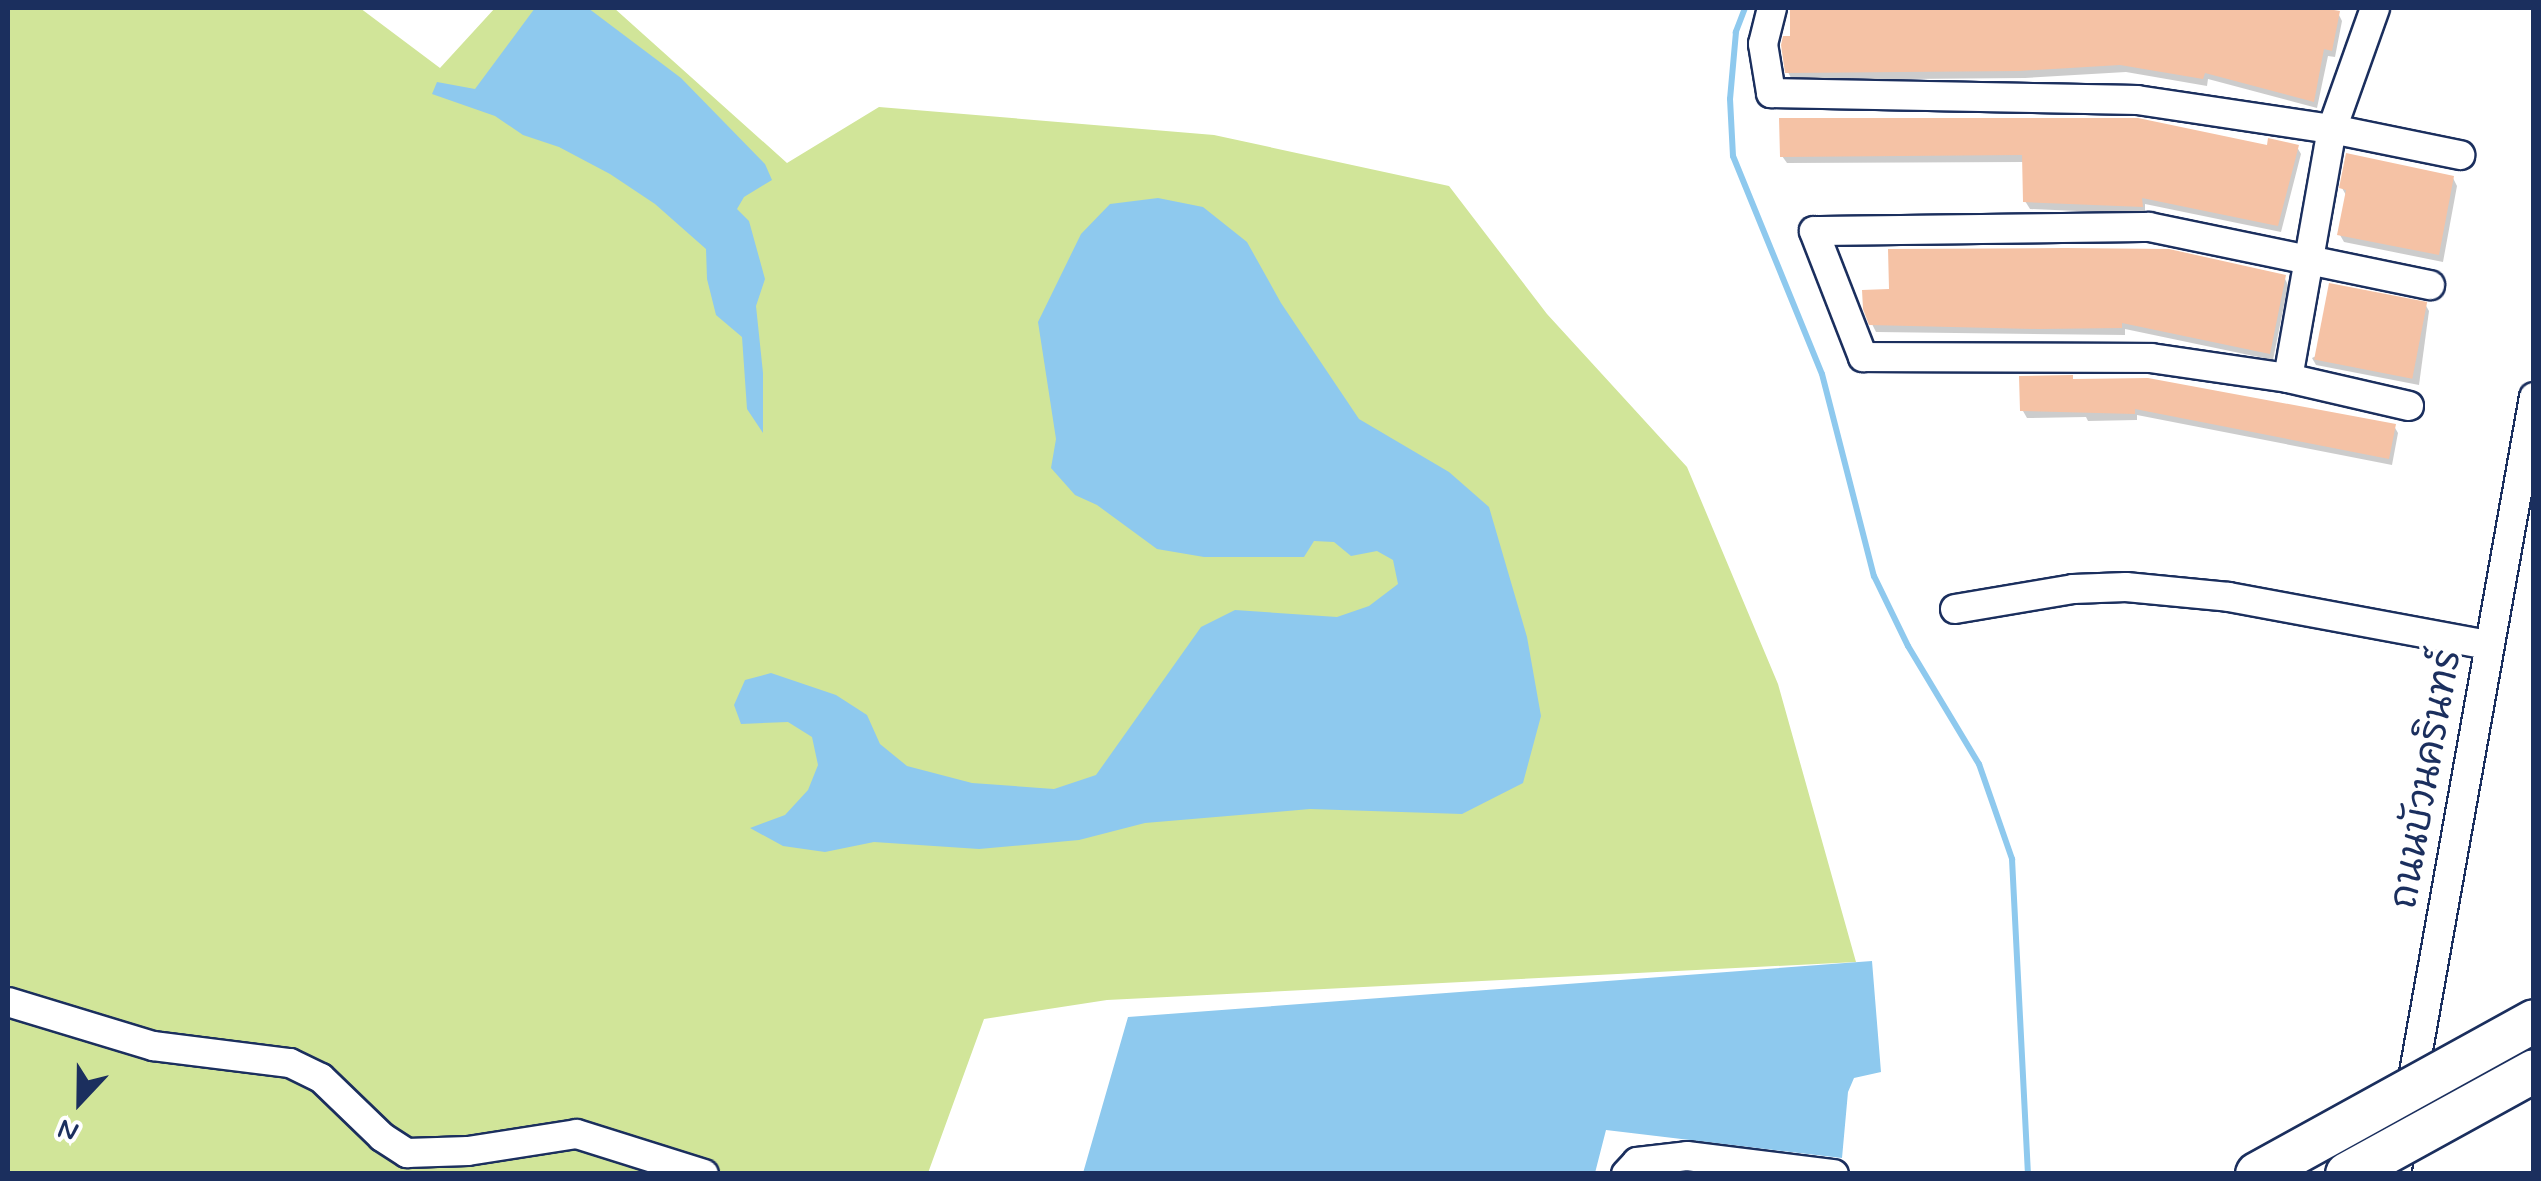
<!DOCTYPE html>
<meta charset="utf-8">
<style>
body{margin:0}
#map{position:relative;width:2541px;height:1181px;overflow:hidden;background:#fff;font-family:Mynerve,"Playpen Sans Thai",sans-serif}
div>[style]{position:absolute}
.green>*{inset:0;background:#d1e599}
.water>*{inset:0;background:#8ec9ee}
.shadow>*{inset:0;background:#0003}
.stream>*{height:6px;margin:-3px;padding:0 3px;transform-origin:3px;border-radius:3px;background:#8ec9ee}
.building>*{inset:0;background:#f5c2a5;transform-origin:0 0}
.roads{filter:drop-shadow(2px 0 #1b2f5e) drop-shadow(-2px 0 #1b2f5e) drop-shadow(0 2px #1b2f5e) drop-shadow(0 -2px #1b2f5e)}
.minor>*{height:28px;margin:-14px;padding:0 14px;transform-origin:14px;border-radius:14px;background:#fff}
.bridges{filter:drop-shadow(2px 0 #1b2f5e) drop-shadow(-2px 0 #1b2f5e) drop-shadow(0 2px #1b2f5e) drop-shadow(0 -2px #1b2f5e)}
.highway-bridge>*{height:42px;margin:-21px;padding:0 21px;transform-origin:21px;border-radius:21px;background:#fff}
span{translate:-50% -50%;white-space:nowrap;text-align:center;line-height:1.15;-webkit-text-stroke:8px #fff;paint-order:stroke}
.street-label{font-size:38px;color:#1b2f5e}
.frame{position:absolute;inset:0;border:10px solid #1b2f5e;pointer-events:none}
.north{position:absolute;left:30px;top:1051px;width:100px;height:100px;-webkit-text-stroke:8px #fff;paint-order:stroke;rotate:202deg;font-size:28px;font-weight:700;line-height:40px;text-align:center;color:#1b2f5e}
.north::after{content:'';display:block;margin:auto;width:35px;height:45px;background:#1b2f5e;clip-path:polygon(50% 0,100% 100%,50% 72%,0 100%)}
</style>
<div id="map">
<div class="green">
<i style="clip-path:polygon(8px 8px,360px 8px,440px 68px,495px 8px,614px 8px,787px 163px,879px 107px,1214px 135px,1449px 186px,1547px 314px,1687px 467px,1778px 684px,1856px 962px,1107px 1000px,984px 1019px,928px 1173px,8px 1173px)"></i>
</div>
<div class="water">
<i style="clip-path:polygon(535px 8px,588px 8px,681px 78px,765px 164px,772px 180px,744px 197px,737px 209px,749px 221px,765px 279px,756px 306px,763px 373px,763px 433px,747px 409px,742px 337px,716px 315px,707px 279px,706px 249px,655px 204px,610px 174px,559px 147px,523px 135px,495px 116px,432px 94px,437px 82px,475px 89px)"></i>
<i style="clip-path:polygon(1158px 198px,1203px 207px,1247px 242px,1281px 303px,1359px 419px,1449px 472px,1489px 507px,1527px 637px,1541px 716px,1523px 783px,1462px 814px,1310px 809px,1145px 823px,1079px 840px,979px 849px,874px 842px,825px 852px,783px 846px,750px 828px,785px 815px,808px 790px,818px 765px,812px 737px,788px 722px,741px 724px,734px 705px,745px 680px,771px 673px,836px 695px,867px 715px,880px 744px,907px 766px,972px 783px,1054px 789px,1096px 775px,1201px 627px,1235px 610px,1337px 617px,1369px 606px,1398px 584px,1393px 560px,1377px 551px,1351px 556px,1334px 542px,1314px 541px,1304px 557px,1204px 557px,1157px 549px,1097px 505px,1075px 495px,1051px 468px,1056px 439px,1038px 322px,1081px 234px,1110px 204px)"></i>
<i style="clip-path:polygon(1872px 961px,1881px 1072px,1854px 1078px,1848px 1092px,1842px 1158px,1606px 1130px,1595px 1173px,1083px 1173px,1128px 1017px)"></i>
</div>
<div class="shadow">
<i style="clip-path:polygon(1792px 8px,2306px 8px,2338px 13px,2342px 21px,2335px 57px,2328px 56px,2317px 108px,2208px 79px,2207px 86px,2126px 72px,2025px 78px,1792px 80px,1788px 72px)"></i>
<i style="clip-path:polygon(2297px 147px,2301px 154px,2281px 232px,2145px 204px,2145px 214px,2030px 209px,2025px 201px,2025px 162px,1787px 163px,1782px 156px)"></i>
<i style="clip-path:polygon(2453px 178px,2457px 186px,2443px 262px,2344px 242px,2340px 235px,2347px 197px,2342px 188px)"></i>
<i style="clip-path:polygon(2284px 277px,2288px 285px,2273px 360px,2125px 329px,2125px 335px,1876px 332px,1872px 324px,1891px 292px)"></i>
<i style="clip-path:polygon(2425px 304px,2429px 311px,2419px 385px,2316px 365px,2312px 358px)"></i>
<i style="clip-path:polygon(2148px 381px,2394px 426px,2398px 433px,2392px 465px,2137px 415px,2137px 420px,2088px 421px,2086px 417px,2027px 418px,2023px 411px)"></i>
</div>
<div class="stream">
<i style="left:1745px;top:8px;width:26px;rotate:111deg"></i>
<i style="left:1736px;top:32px;width:67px;rotate:95.1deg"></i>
<i style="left:1730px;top:99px;width:57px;rotate:87deg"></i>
<i style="left:1733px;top:156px;width:235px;rotate:67.8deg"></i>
<i style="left:1822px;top:374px;width:209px;rotate:75.6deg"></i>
<i style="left:1874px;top:576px;width:78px;rotate:64.1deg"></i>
<i style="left:1908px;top:646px;width:138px;rotate:59deg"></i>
<i style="left:1979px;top:764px;width:101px;rotate:70.8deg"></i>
<i style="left:2012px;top:859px;width:315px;rotate:87.1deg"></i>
</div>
<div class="building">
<i style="clip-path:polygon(1790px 8px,2322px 8px,2340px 11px,2332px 51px,2324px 49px,2314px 102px,2205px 73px,2203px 79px,2120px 65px,2019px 71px,1785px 73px,1781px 45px,1783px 36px,1790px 36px)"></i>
<i style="clip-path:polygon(1779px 118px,2138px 118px,2267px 145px,2268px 138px,2299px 145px,2278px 226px,2142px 198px,2143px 207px,2023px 202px,2022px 155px,1780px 157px)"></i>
<i style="clip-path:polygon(2346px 153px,2454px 176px,2439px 255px,2337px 235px,2346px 190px,2339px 188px)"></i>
<i style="clip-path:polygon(2065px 248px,2169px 249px,2286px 275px,2270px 354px,2122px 323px,2122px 328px,2038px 329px,1869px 325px,1863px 309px,1862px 290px,1889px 289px,1888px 249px)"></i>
<i style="left:2329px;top:283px;width:100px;height:78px;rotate:11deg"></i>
<i style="clip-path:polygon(2073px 375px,2073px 379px,2148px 378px,2396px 424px,2389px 459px,2135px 409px,2135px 414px,2020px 411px,2019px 376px)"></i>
</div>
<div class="roads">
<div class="minor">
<i style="left:1772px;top:8px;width:37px;rotate:104deg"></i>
<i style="left:1763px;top:44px;width:50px;rotate:80.7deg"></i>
<i style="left:1771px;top:93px;width:366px;rotate:1.1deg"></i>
<i style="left:2137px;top:100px;width:197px;rotate:8.5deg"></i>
<i style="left:2332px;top:129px;width:131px;rotate:11.5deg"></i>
<i style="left:2288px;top:378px;width:253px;rotate:-80deg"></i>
<i style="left:2332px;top:129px;width:128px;rotate:-70.4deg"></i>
<i style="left:2409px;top:406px;width:124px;rotate:-167deg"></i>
<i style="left:2288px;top:378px;width:138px;rotate:-171.7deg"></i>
<i style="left:2151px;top:358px;width:288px;rotate:-179.8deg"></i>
<i style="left:1863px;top:357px;width:135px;rotate:-111.3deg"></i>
<i style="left:1814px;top:231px;width:335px;rotate:-0.7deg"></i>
<i style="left:2149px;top:227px;width:287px;rotate:11.7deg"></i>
<i style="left:1955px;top:609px;width:120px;rotate:-9.6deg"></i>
<i style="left:2073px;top:589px;width:53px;rotate:-2.2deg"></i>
<i style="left:2126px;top:587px;width:103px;rotate:5.5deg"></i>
<i style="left:2229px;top:597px;width:263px;rotate:10.5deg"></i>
<i style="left:8px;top:1002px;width:152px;rotate:16.9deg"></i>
<i style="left:153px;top:1046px;width:138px;rotate:7.1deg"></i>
<i style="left:290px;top:1063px;width:34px;rotate:26deg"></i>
<i style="left:321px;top:1078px;width:85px;rotate:44deg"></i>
<i style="left:382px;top:1137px;width:30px;rotate:33deg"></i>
<i style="left:407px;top:1153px;width:61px;rotate:-1.9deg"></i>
<i style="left:468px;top:1151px;width:110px;rotate:-8.9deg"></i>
<i style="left:577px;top:1134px;width:133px;rotate:17.5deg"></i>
<i style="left:1626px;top:1174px;width:16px;rotate:-47deg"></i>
<i style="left:1637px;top:1162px;width:50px;rotate:-6.8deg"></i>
<i style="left:1687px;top:1156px;width:148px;rotate:7deg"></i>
<i style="left:2396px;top:1174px;width:789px;rotate:-79.93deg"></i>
</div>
</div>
<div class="bridges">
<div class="highway-bridge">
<i style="left:2257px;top:1174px;width:316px;rotate:-28.9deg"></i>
<i style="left:2347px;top:1174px;width:213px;rotate:-28.8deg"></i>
</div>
</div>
<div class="street-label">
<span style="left:2427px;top:779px;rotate:-80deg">ถนนบัวนครินทร์</span>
</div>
<div class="frame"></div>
<div class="north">N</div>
</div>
